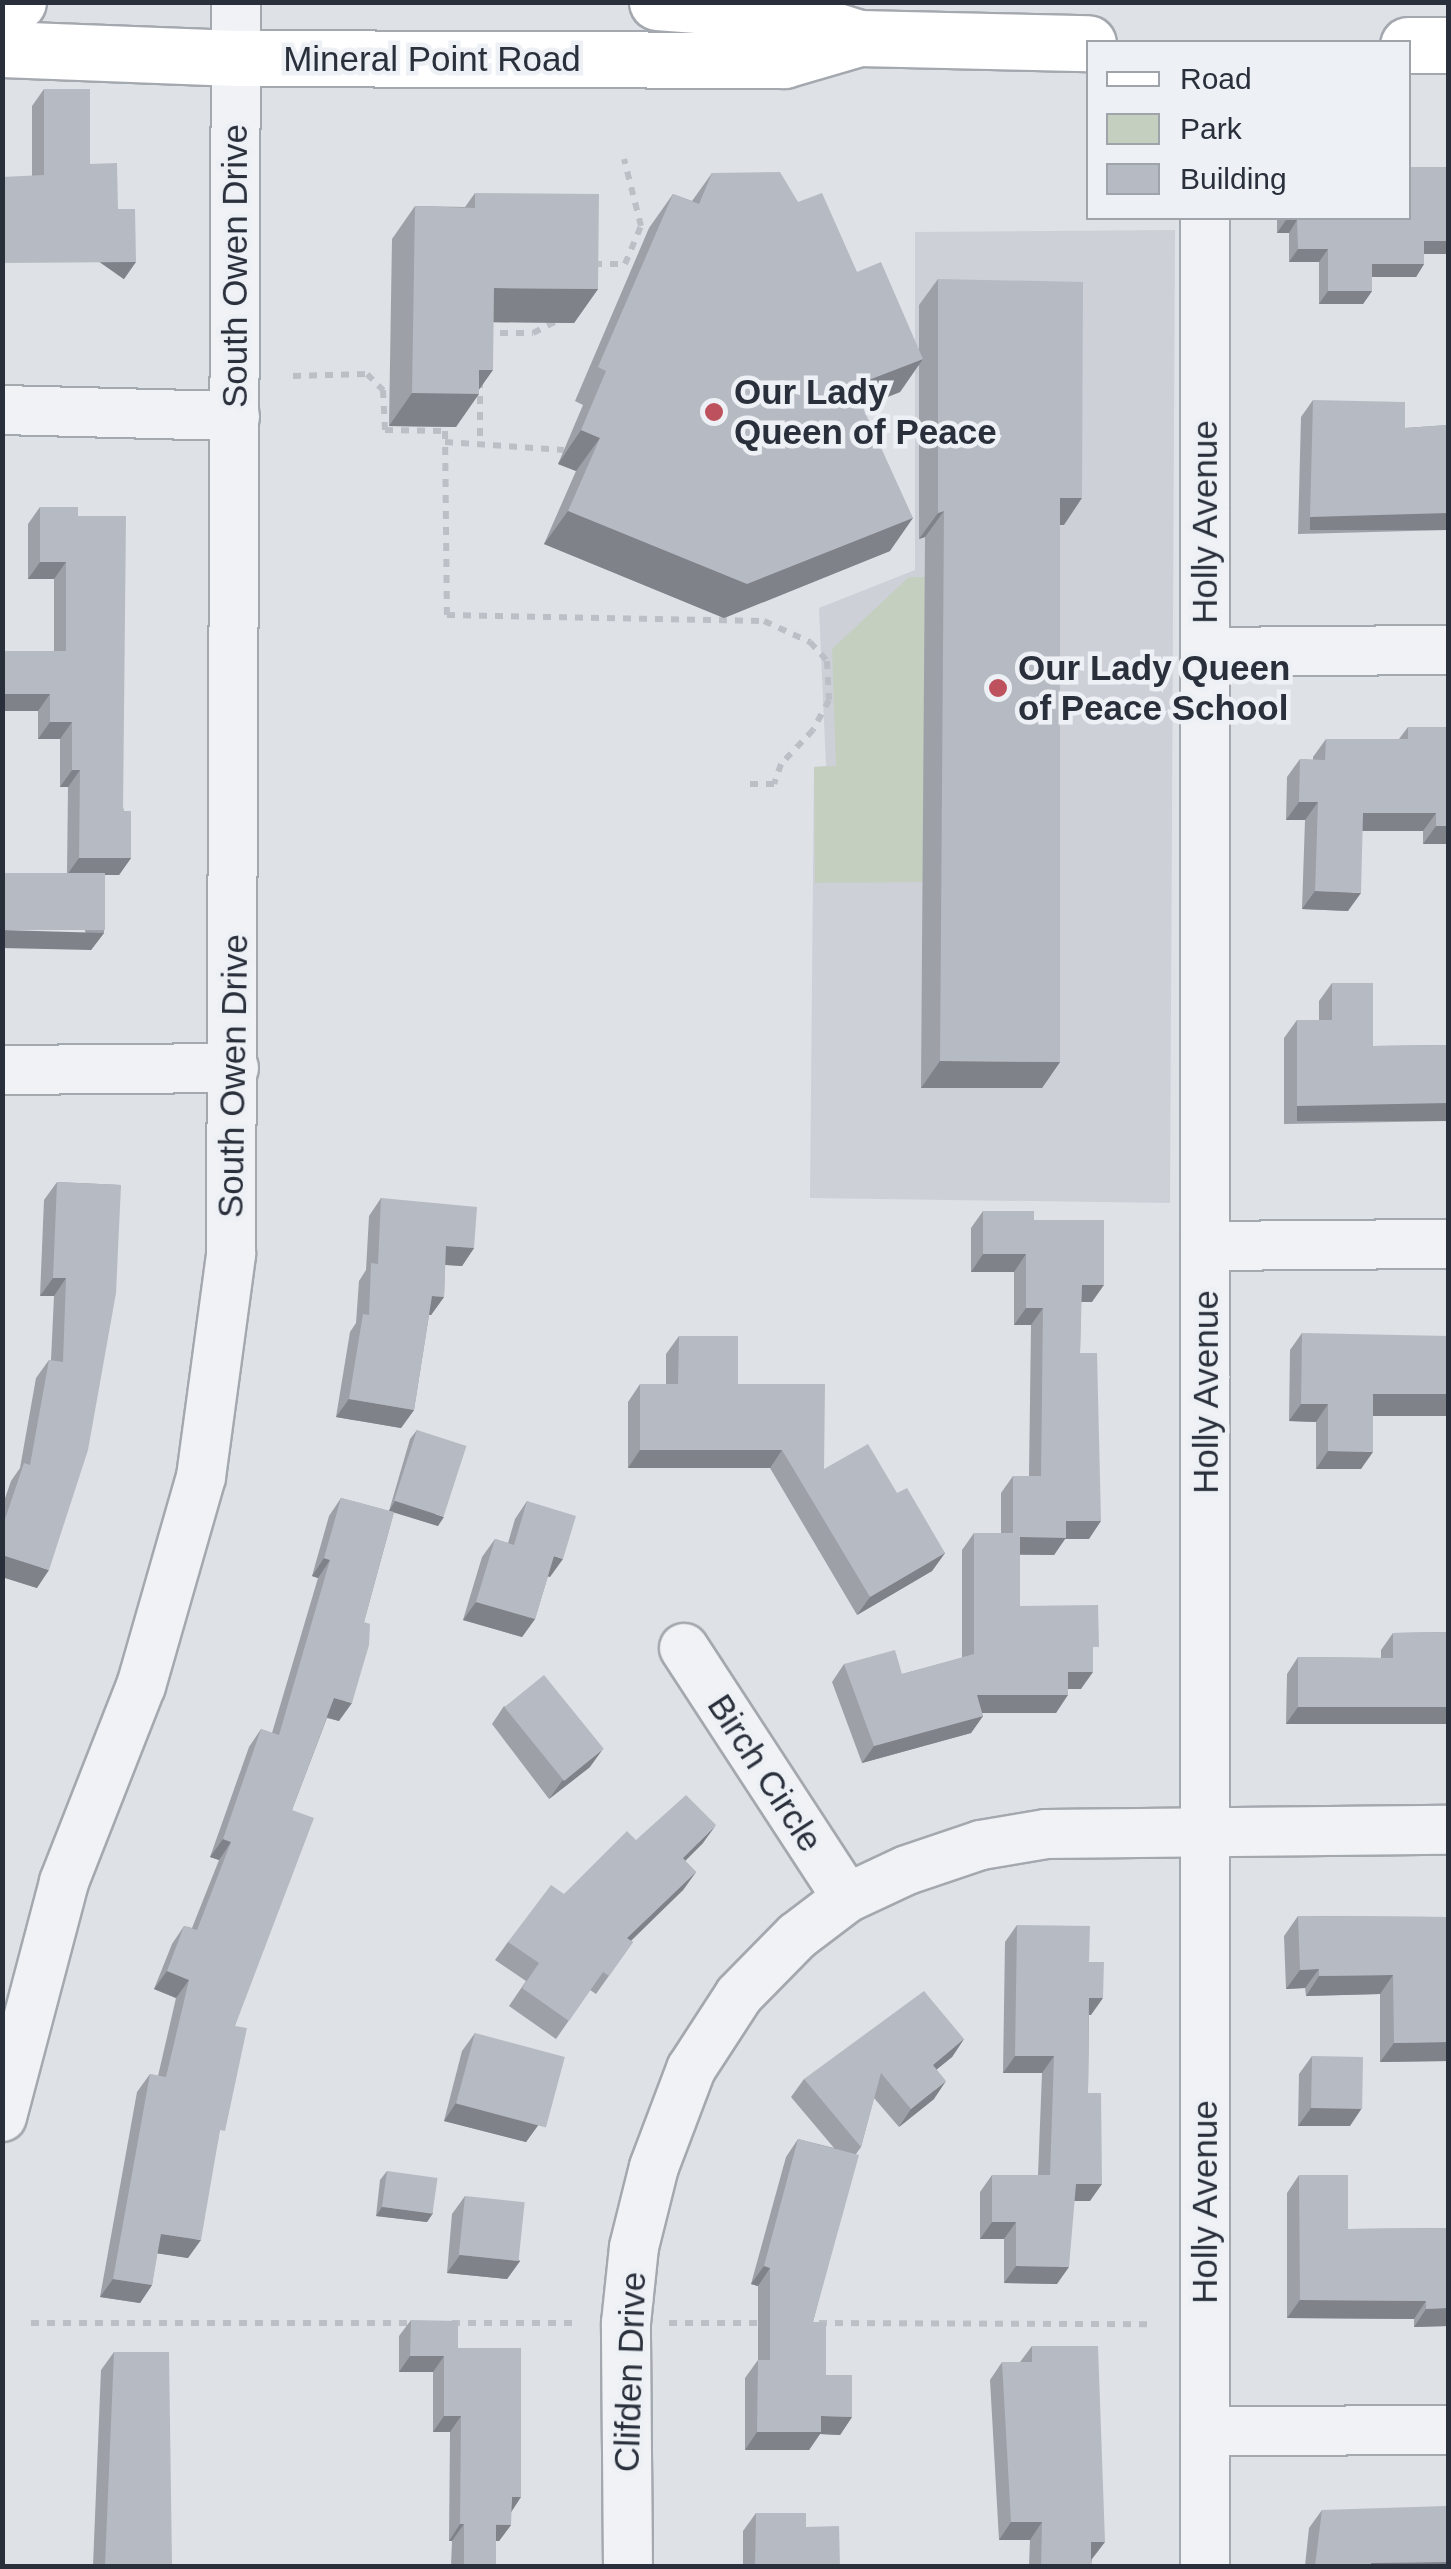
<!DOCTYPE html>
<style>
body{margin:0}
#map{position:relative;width:1451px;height:2569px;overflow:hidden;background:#dee1e6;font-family:Arial,sans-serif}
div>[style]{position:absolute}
.built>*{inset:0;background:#cdd0d7}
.green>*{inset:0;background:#c4cfc0}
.path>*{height:6px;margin-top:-3px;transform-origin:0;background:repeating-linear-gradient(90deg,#bcbfc5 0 8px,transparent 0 16px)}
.roads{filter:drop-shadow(2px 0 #a4a8af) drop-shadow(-2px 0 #a4a8af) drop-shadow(0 2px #a4a8af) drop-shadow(0 -2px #a4a8af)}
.minor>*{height:48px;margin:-24px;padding:0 24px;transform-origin:24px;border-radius:24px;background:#f0f2f5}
.secondary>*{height:55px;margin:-27.5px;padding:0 27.5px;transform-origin:27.5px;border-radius:27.5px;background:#fff}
.wall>*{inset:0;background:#9da0a7}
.shaded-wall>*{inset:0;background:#7f8288;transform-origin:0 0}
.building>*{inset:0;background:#b6bac2;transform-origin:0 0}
.dots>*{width:28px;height:28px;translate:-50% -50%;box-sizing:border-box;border:5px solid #edf0f4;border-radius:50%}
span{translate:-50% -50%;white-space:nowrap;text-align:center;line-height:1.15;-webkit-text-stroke:9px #edf0f4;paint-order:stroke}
.street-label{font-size:35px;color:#292f3b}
.poi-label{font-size:35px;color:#292f3b;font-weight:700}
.left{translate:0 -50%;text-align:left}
.frame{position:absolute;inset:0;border:5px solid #292f3b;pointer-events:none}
.legend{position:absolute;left:1086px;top:40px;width:325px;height:180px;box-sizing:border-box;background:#edf0f4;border:2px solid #9fa3aa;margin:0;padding:12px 18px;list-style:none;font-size:30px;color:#292f3b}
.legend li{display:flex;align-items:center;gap:20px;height:50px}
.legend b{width:50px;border:2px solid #9fa3aa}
</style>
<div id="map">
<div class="built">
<i style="clip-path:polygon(1175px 230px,1170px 1203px,810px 1198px,814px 767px,826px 766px,819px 608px,915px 570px,915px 232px)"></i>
</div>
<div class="green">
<i style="clip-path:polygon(909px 577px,925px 577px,923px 882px,815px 883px,814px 767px,836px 766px,832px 649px)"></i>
</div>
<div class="path">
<i style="left:594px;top:264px;width:31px"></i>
<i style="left:625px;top:264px;width:41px;rotate:-67.2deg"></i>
<i style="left:641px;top:226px;width:69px;rotate:-104.2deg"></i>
<i style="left:484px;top:333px;width:49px"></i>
<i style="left:533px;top:333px;width:29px;rotate:-27deg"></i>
<i style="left:293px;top:376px;width:74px;rotate:-1.5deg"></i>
<i style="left:367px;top:374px;width:23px;rotate:45deg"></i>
<i style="left:383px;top:390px;width:40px;rotate:87.1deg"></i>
<i style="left:385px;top:430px;width:60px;rotate:1deg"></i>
<i style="left:445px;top:431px;width:184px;rotate:89.4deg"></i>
<i style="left:447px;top:615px;width:317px;rotate:1.1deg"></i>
<i style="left:764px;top:621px;width:51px;rotate:24.5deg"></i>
<i style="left:810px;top:642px;width:25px;rotate:48deg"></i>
<i style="left:827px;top:661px;width:39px;rotate:87deg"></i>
<i style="left:829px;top:700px;width:34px;rotate:118deg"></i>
<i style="left:813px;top:730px;width:47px;rotate:133.3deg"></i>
<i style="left:781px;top:764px;width:21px;rotate:109deg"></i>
<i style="left:774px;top:784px;width:29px;rotate:180deg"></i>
<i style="left:480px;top:380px;width:62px;rotate:90deg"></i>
<i style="left:445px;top:442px;width:119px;rotate:3.8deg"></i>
<i style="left:31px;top:2323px;width:383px"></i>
<i style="left:452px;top:2323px;width:123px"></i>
<i style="left:669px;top:2323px;width:93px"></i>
<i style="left:819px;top:2323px;width:334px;rotate:0.2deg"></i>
</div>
<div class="roads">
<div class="minor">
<i style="left:1205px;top:218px;width:2348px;rotate:90deg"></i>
<i style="left:2px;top:410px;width:233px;rotate:1.5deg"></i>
<i style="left:1205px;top:652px;width:243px;rotate:-0.5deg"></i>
<i style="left:2px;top:1070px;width:232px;rotate:-0.5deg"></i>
<i style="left:1205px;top:1246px;width:243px;rotate:-0.5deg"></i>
<i style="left:684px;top:1648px;width:298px;rotate:56.9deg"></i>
<i style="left:2px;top:2117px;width:243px;rotate:-75.2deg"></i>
<i style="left:64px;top:1882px;width:211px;rotate:-68.6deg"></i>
<i style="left:141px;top:1686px;width:217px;rotate:-74deg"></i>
<i style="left:201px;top:1477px;width:225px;rotate:-82.3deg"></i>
<i style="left:231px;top:1254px;width:1252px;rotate:-89.77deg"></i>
<i style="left:1205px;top:2431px;width:243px;rotate:-0.2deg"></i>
<i style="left:628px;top:2566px;width:243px;rotate:-90.5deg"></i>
<i style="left:626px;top:2323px;width:76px;rotate:-84deg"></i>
<i style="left:634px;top:2247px;width:82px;rotate:-76deg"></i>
<i style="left:654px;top:2167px;width:105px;rotate:-69.3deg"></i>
<i style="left:691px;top:2069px;width:88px;rotate:-57deg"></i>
<i style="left:739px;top:1995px;width:83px;rotate:-45.5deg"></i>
<i style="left:797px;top:1936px;width:63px;rotate:-37.2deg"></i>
<i style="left:847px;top:1898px;width:66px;rotate:-25deg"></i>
<i style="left:907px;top:1870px;width:78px;rotate:-18.7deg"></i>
<i style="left:981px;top:1845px;width:66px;rotate:-9.6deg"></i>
<i style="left:1046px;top:1834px;width:402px;rotate:-0.6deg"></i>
</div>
<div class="secondary">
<i style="left:657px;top:2px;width:116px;rotate:4.4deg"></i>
<i style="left:773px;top:11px;width:90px;rotate:17.4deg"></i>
<i style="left:859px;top:38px;width:229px;rotate:1.3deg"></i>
<i style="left:2px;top:3px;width:16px;rotate:-4deg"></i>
<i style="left:1408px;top:45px;width:40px"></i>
<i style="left:2px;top:49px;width:234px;rotate:2.2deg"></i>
<i style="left:236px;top:58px;width:548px;rotate:0.21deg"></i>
<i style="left:784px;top:60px;width:78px;rotate:-16.3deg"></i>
</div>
</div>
<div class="wall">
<i style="clip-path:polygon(44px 89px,118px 209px,124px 279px,32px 176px,32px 106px)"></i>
<i style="clip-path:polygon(712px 173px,798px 202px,857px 272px,919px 350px,919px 305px,938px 279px,1064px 525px,1060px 525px,1060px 1062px,1042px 1088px,921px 1088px,925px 537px,919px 539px,919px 364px,900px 392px,863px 407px,890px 551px,724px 618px,544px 544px,576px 471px,558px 464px,583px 405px,575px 401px,649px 228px,673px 194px,692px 201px)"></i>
<i style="clip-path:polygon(475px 193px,598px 289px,574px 323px,493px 322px,456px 427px,389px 426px,392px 239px,415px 206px,465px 207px)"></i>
<i style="clip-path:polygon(1277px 218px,1408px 218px,1448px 254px,1424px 254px,1424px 264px,1416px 277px,1372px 277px,1372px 291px,1363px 304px,1319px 304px,1319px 262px,1289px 262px,1289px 233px,1277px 233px)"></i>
<i style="clip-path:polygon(1313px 400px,1405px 428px,1448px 425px,1448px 530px,1298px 534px,1301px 417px)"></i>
<i style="clip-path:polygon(40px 507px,78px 516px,131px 858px,119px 875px,105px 875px,104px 933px,91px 950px,67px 873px,68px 787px,60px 787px,60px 739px,38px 739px,38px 711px,2px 711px,54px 651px,54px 579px,28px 579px,28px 524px)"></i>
<i style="clip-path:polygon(1408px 727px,1448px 844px,1423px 844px,1423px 831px,1362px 831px,1348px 911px,1302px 909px,1305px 820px,1286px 820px,1287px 777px,1300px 759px,1313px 760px,1313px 757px,1326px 739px,1399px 739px)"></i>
<i style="clip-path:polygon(1332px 983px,1373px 1046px,1448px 1045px,1448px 1121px,1284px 1124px,1284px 1038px,1297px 1020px,1319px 1020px,1319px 1001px)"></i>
<i style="clip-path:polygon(57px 1182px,121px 1185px,37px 1588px,2px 1577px,2px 1507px,11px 1481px,20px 1468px,36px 1378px,49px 1360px,51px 1360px,54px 1296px,40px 1296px,44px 1200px)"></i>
<i style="clip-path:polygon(381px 1198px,474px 1248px,462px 1266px,445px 1265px,444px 1297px,431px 1315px,429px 1315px,414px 1410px,401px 1428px,336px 1417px,350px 1332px,356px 1323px,359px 1281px,366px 1270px,369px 1216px)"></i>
<i style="clip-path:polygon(983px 1211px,1034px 1220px,1092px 1302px,1081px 1302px,1080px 1353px,1089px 1539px,1065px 1539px,1054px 1555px,1020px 1555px,1020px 1606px,1093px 1655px,1081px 1689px,1068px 1689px,1056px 1713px,982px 1713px,983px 1716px,971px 1733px,862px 1763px,832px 1682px,844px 1664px,902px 1674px,962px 1658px,962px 1550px,974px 1533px,1001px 1533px,1001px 1493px,1013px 1476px,1029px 1476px,1031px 1325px,1014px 1325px,1014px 1272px,971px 1272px,971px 1228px)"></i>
<i style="clip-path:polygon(1302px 1333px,1448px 1412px,1373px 1412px,1361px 1469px,1316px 1469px,1316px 1422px,1289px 1421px,1290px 1350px)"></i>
<i style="clip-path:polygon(679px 1336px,738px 1384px,824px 1469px,897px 1493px,945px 1553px,932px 1571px,857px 1615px,770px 1468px,628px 1468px,628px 1402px,640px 1384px,666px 1384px,666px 1354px)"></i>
<i style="clip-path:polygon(417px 1430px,438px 1526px,394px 1512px,364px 1622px,339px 1721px,327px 1718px,292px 1810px,235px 2026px,218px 2141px,188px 2258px,157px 2253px,152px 2285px,140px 2303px,100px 2297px,137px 2092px,150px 2074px,158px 2076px,176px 1998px,154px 1989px,172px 1944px,184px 1926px,192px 1928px,219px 1860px,210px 1857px,249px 1747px,261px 1729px,272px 1733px,318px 1578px,312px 1576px,329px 1516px,341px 1498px,389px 1511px,410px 1439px)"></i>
<i style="clip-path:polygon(527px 1501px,550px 1577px,548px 1576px,535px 1619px,522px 1637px,463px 1620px,482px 1557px,495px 1539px,508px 1543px,515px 1519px)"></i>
<i style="clip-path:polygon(1448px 1632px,1448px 1721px,1447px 1724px,1286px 1724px,1287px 1674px,1298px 1657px,1381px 1658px,1381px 1650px,1393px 1633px)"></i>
<i style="clip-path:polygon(504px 1706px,590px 1767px,549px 1799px,492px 1724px)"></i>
<i style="clip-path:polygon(636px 1840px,703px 1843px,685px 1861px,696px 1872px,683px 1890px,631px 1941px,633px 1942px,596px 1994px,590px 1990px,556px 2039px,509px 2006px,526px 1981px,495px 1960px,508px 1942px,564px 1894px)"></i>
<i style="clip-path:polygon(1298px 1916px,1448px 1917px,1448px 2061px,1380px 2062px,1380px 1994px,1306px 1996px,1305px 1988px,1286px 1989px,1284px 1936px)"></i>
<i style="clip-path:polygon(1017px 1925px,1089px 1962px,1091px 2015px,1089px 2015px,1088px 2093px,1090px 2201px,1074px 2201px,1057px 2284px,1004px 2283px,1004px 2239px,980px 2239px,980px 2192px,992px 2175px,1038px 2175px,1042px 2073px,1003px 2073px,1005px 1942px)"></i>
<i style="clip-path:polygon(475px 2033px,539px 2124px,526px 2142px,444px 2121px,462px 2051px)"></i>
<i style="clip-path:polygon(964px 2039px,952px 2057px,937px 2069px,934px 2099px,899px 2127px,874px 2098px,861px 2147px,856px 2154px,813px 2322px,826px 2375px,852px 2417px,840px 2435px,820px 2434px,809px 2450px,745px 2450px,745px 2378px,758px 2360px,758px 2286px,751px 2284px,786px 2157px,798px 2139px,834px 2148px,791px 2097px,804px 2079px)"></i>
<i style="clip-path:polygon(1312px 2056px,1350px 2126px,1298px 2126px,1299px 2074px)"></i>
<i style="clip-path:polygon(387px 2171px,433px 2213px,427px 2222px,376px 2216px,380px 2180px)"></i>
<i style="clip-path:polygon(1299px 2175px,1348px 2229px,1448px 2228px,1448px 2326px,1414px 2327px,1414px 2319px,1287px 2318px,1287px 2193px)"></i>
<i style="clip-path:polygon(465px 2196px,520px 2261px,507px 2279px,447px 2273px,452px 2214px)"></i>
<i style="clip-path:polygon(411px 2320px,458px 2348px,511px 2511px,511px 2525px,499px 2541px,496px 2541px,496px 2566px,451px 2566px,452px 2541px,449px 2541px,450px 2432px,433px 2432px,433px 2372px,399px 2372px,399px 2336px)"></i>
<i style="clip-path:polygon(1032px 2346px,1092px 2559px,1091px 2566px,1029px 2566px,1030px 2540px,999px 2540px,990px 2380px,1002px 2362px,1020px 2362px)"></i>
<i style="clip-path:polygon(114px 2352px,172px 2566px,93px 2566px,101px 2370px)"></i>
<i style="clip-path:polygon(1322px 2510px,1446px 2518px,1448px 2566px,1305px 2566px,1309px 2528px)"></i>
<i style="clip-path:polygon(756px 2513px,806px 2527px,840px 2566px,743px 2566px,743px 2531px)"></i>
</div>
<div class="shaded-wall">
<i style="clip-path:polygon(1286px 220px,1297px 220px,1289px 233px,1277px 233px)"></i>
<i style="clip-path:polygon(1424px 241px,1448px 241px,1448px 254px,1415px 254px)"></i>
<i style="clip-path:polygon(1298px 249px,1328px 249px,1319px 262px,1289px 262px)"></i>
<i style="left:136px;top:262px;width:21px;height:134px;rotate:125deg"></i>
<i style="clip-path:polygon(1372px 264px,1424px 264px,1416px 277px,1363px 277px)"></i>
<i style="clip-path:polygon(494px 288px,598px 289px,574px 323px,470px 322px)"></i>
<i style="clip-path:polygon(1328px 291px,1372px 291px,1363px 304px,1319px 304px)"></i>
<i style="clip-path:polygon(923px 359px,900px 392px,830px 419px,853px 386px)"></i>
<i style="clip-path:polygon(479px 370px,493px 370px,476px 394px,479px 394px,456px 427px,389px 426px,412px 393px)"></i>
<i style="clip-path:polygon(581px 430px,600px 438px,576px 471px,558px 464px)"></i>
<i style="clip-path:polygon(1060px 498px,1082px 498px,1064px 525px,1042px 525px)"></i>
<i style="clip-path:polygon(568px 511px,913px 518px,890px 551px,724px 618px,544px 544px)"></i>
<i style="clip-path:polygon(944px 511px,925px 537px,919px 539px,938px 513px)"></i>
<i style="left:1448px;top:513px;width:17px;height:138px;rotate:90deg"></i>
<i style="clip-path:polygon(40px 562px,66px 562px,54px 579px,28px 579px)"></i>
<i style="clip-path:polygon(2px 694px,50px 694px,38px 711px,2px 711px)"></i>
<i style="clip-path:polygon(50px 722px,72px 722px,60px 739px,38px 739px)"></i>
<i style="clip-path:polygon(72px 770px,80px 770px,68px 787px,60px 787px)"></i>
<i style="clip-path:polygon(1299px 802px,1318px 802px,1305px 820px,1286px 820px)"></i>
<i style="clip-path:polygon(1363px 813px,1436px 813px,1423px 831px,1350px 831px)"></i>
<i style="clip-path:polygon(1436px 826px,1448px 826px,1448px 844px,1423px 844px)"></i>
<i style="clip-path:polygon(79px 858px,131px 858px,119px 875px,67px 875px)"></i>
<i style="clip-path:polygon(1315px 891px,1361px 893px,1348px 911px,1302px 909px)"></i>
<i style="clip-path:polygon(2px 930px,104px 933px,91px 950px,2px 948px)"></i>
<i style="clip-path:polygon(940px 1061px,1060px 1062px,1042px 1088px,921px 1088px)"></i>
<i style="left:1448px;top:1103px;width:18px;height:151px;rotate:90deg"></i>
<i style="clip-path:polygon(446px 1246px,474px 1248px,462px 1266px,434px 1264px)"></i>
<i style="clip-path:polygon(983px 1254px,1026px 1254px,1014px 1272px,971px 1272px)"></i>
<i style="clip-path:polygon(53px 1278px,66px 1278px,54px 1296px,40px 1296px)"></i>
<i style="clip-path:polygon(1082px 1285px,1104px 1285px,1092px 1302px,1070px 1302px)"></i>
<i style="clip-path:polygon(432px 1296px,444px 1297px,431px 1315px,419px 1314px)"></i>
<i style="clip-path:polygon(1026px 1308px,1043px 1308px,1031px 1325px,1014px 1325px)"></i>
<i style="left:1373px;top:1394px;width:75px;height:22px"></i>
<i style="clip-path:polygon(349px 1399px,414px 1410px,401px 1428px,336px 1417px)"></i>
<i style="clip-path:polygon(1301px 1404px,1328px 1404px,1316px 1422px,1289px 1421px)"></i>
<i style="clip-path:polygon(640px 1450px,782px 1450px,770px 1468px,628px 1468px)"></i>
<i style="clip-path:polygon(1328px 1451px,1373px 1452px,1361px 1469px,1316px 1469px)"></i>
<i style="clip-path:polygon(395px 1501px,444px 1517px,438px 1526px,389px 1511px)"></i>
<i style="clip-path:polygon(1066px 1521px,1101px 1521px,1089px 1539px,1065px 1539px,1054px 1555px,1008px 1554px,1020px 1537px)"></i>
<i style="clip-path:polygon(945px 1553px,932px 1571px,857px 1615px,870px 1597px)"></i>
<i style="clip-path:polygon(2px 1555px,49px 1570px,37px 1588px,2px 1577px)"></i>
<i style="clip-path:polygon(554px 1556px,563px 1559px,550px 1577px,541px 1574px)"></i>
<i style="clip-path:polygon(324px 1558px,330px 1560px,318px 1578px,312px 1576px)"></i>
<i style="clip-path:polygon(476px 1602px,535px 1619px,522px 1637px,463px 1620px)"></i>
<i style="clip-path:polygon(1068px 1672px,1093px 1672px,1081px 1689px,1056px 1689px)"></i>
<i style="clip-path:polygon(977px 1695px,1068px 1695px,1056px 1713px,965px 1713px)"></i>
<i style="clip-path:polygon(334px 1698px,352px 1703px,339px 1721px,322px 1716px)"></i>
<i style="clip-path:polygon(1298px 1707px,1448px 1707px,1448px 1721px,1447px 1724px,1286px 1724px)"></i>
<i style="clip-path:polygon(983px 1716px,971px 1733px,862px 1763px,874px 1746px)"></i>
<i style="clip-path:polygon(603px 1749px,590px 1767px,549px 1799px,562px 1781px)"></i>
<i style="clip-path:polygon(716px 1825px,703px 1843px,670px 1876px,683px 1858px)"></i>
<i style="clip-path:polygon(223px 1839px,231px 1842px,219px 1860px,210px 1857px)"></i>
<i style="clip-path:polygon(696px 1872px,683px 1890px,615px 1956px,627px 1938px)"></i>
<i style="clip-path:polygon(1319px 1969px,1305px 1988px,1286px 1989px,1300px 1970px)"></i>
<i style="clip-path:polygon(167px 1971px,189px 1980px,176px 1998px,154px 1989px)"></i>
<i style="clip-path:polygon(1393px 1975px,1380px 1994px,1306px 1996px,1319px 1976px)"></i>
<i style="clip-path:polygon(1089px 1998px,1103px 1998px,1091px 2015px,1077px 2015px)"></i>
<i style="clip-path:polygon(964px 2039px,952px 2057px,920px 2083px,933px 2065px)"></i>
<i style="clip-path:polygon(1448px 2042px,1448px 2061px,1380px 2062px,1394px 2043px)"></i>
<i style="clip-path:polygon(1015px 2056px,1054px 2056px,1042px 2073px,1003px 2073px)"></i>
<i style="clip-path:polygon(946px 2081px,934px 2099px,899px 2127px,911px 2109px)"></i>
<i style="clip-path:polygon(456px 2103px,539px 2124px,526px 2142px,444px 2121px)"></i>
<i style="clip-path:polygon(1311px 2108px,1362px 2108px,1350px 2126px,1298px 2126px)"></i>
<i style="clip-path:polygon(1076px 2184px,1102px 2184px,1090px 2201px,1064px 2201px)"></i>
<i style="clip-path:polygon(382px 2207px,433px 2213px,427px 2222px,376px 2216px)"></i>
<i style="clip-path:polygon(992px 2222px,1016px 2222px,1004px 2239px,980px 2239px)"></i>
<i style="clip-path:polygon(161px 2234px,201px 2240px,188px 2258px,148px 2252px)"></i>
<i style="clip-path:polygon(460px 2255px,520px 2261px,507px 2279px,447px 2273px)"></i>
<i style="clip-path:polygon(764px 2266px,770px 2268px,758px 2286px,751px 2284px)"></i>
<i style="clip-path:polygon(1016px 2266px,1069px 2267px,1057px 2284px,1004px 2283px)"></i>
<i style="clip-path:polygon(113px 2279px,152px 2285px,140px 2303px,100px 2297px)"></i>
<i style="clip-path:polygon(1300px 2300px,1426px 2301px,1414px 2319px,1287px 2318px)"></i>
<i style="clip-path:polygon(1448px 2308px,1448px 2326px,1414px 2327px,1426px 2309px)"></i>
<i style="clip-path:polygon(410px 2356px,444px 2356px,433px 2372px,399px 2372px)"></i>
<i style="clip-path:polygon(444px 2416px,461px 2416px,450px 2432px,433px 2432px)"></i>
<i style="clip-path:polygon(821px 2416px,852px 2417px,840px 2435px,820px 2434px,809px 2450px,745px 2450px,757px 2432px)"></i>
<i style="clip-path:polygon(512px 2497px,521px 2497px,510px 2514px)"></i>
<i style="clip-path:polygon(1011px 2522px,1042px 2522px,1030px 2540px,999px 2540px)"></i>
<i style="clip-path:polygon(460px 2524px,464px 2524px,452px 2541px,449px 2541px)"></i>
<i style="clip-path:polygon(464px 2524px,511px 2525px,499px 2541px,464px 2541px)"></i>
<i style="clip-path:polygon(1091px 2542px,1105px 2542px,1092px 2559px,1079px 2559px)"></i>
<i style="clip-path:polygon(1448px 2562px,1448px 2566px,1368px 2566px,1371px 2563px)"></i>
</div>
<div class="building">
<i style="clip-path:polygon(44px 89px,90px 89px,90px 164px,117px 163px,118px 209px,135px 209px,136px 262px,2px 263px,2px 177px,44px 175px)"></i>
<i style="clip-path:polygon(1408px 167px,1448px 167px,1448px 241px,1424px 241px,1424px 264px,1372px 264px,1372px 291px,1328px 291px,1328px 249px,1298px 249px,1297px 220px,1286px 220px,1286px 218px,1408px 218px)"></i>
<i style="clip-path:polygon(780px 172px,798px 202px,822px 193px,857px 272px,881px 262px,923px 359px,853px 386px,913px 518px,747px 584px,568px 511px,600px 438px,581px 430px,606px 371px,598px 367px,673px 194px,699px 204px,712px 173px)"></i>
<i style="clip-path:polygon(475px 193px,599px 194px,598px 289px,494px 288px,493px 370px,479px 370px,479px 394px,412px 393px,415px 206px,475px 208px)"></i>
<i style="clip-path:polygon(938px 279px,1083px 282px,1082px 498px,1060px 498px,1060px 1062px,940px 1061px,944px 511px,938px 513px)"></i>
<i style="clip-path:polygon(1313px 400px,1405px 402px,1405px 428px,1448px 425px,1448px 513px,1310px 517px)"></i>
<i style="clip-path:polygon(40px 507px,78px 507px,78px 516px,126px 516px,123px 811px,131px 811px,131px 858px,79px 858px,80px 770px,72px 770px,72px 722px,50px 722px,50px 694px,2px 694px,2px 651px,66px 651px,66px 562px,40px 562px)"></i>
<i style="clip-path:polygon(1408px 727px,1448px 727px,1448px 826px,1436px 826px,1436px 813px,1363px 813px,1361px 893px,1315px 891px,1318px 802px,1299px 802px,1300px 759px,1325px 760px,1326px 739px,1408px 739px)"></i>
<i style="left:2px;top:873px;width:103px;height:57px"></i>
<i style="clip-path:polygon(1332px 983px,1373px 983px,1373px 1046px,1448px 1045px,1448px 1103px,1297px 1106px,1297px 1020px,1332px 1020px)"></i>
<i style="clip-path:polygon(57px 1182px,121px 1185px,116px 1293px,88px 1450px,49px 1570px,2px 1555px,2px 1528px,24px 1463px,30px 1465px,49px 1360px,63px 1362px,66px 1278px,53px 1278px)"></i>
<i style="clip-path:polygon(381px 1198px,477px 1207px,474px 1248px,446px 1246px,444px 1297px,432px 1296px,414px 1410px,349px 1399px,363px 1314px,369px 1315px,371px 1263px,378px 1264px)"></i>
<i style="clip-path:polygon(983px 1211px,1034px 1211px,1034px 1220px,1104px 1220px,1104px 1285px,1082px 1285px,1080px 1353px,1097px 1353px,1101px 1521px,1066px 1521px,1066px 1538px,1020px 1537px,1020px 1606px,1098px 1605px,1099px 1647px,1093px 1647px,1093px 1672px,1068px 1672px,1068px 1695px,977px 1695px,983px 1716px,874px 1746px,844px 1664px,895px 1650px,902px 1674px,974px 1654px,974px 1533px,1013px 1533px,1013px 1476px,1041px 1476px,1043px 1308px,1026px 1308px,1026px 1254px,983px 1254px)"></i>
<i style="clip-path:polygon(1302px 1333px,1448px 1336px,1448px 1394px,1373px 1394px,1373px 1452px,1328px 1451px,1328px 1404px,1301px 1404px)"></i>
<i style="clip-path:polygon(679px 1336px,738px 1336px,738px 1384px,825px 1384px,824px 1469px,868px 1444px,897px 1493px,907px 1488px,945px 1553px,870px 1597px,782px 1450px,640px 1450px,640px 1384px,678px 1384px)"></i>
<i style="left:417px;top:1430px;width:52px;height:74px;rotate:18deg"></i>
<i style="clip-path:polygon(341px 1498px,394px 1512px,364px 1622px,370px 1624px,369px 1645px,352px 1703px,334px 1698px,292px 1810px,314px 1818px,235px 2026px,247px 2028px,225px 2131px,220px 2130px,201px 2240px,161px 2234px,152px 2285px,113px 2279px,150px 2074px,166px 2077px,189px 1980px,167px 1971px,184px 1926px,197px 1930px,231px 1842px,223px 1839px,261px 1729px,279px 1735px,330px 1560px,324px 1558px)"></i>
<i style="clip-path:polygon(527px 1501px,576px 1516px,563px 1559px,554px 1556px,535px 1619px,476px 1602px,495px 1539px,514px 1545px)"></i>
<i style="clip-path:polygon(1448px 1632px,1448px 1707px,1298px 1707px,1298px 1657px,1393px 1658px,1393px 1633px)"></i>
<i style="left:544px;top:1675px;width:95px;height:51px;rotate:51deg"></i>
<i style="clip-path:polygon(686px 1795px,716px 1825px,683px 1858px,696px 1872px,627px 1938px,633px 1942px,609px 1976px,603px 1972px,569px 2021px,522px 1988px,539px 1963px,508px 1942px,551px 1885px,564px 1894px,627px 1831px,636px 1840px)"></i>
<i style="clip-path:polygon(1298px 1916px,1448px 1917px,1448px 2042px,1394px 2043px,1393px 1975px,1319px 1976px,1319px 1969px,1300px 1970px)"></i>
<i style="clip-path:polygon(1017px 1925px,1090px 1926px,1089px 1962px,1104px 1962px,1103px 1998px,1089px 1998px,1088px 2093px,1101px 2093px,1102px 2184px,1076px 2184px,1069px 2267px,1016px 2266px,1016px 2222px,992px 2222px,992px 2175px,1050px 2175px,1054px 2056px,1015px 2056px)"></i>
<i style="clip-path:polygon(924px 1991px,964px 2039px,933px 2065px,946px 2081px,911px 2109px,881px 2073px,861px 2147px,804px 2079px)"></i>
<i style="left:475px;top:2033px;width:93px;height:73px;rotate:15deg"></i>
<i style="left:1312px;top:2056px;width:51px;height:52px;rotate:1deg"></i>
<i style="clip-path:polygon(798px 2139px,859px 2155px,813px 2322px,826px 2322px,826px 2375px,852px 2375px,852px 2417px,821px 2416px,821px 2432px,757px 2432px,758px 2360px,770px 2360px,770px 2268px,764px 2266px)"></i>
<i style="left:387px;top:2171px;width:51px;height:36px;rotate:8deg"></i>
<i style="clip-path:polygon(1299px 2175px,1348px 2175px,1348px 2229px,1448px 2228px,1448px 2308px,1426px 2309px,1426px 2301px,1300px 2300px)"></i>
<i style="left:465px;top:2196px;width:60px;height:59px;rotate:6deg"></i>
<i style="clip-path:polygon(411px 2320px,458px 2321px,458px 2348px,521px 2348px,521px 2497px,512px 2497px,511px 2525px,460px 2524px,461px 2416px,444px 2416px,444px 2356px,410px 2356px)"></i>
<i style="clip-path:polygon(1032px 2346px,1098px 2346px,1105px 2542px,1091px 2542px,1091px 2566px,1041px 2566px,1042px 2522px,1011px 2522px,1002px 2362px,1032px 2362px)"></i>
<i style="clip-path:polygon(114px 2352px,169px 2352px,172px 2566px,105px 2566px)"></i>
<i style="clip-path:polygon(1446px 2506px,1446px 2518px,1448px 2519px,1448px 2562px,1371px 2563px,1371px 2566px,1315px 2566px,1322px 2510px)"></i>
<i style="clip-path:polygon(756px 2513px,806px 2513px,806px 2527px,839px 2526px,840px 2566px,755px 2566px)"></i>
<i style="left:464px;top:2524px;width:32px;height:42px"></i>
</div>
<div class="dots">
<i style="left:714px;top:412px;background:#bd515e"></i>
<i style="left:998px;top:688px;background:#bd515e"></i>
</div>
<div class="street-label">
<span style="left:432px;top:59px">Mineral Point Road</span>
<span style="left:235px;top:266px;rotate:-90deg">South Owen Drive</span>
<span style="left:1205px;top:522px;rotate:-90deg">Holly Avenue</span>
<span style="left:233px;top:1076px;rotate:-89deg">South Owen Drive</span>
<span style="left:1206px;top:1392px;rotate:-90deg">Holly Avenue</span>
<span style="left:765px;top:1773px;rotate:57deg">Birch Circle</span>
<span style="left:1205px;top:2202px;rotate:-90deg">Holly Avenue</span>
<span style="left:630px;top:2372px;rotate:-88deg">Clifden Drive</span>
</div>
<div class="poi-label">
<span class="left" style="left:734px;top:412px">Our Lady<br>Queen of Peace</span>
<span class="left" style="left:1018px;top:688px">Our Lady Queen<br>of Peace School</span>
</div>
<div class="frame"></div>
<ul class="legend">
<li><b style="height:12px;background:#fff"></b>Road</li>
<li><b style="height:28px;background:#c4cfc0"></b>Park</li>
<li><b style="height:28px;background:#b6bac2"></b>Building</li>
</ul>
</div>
